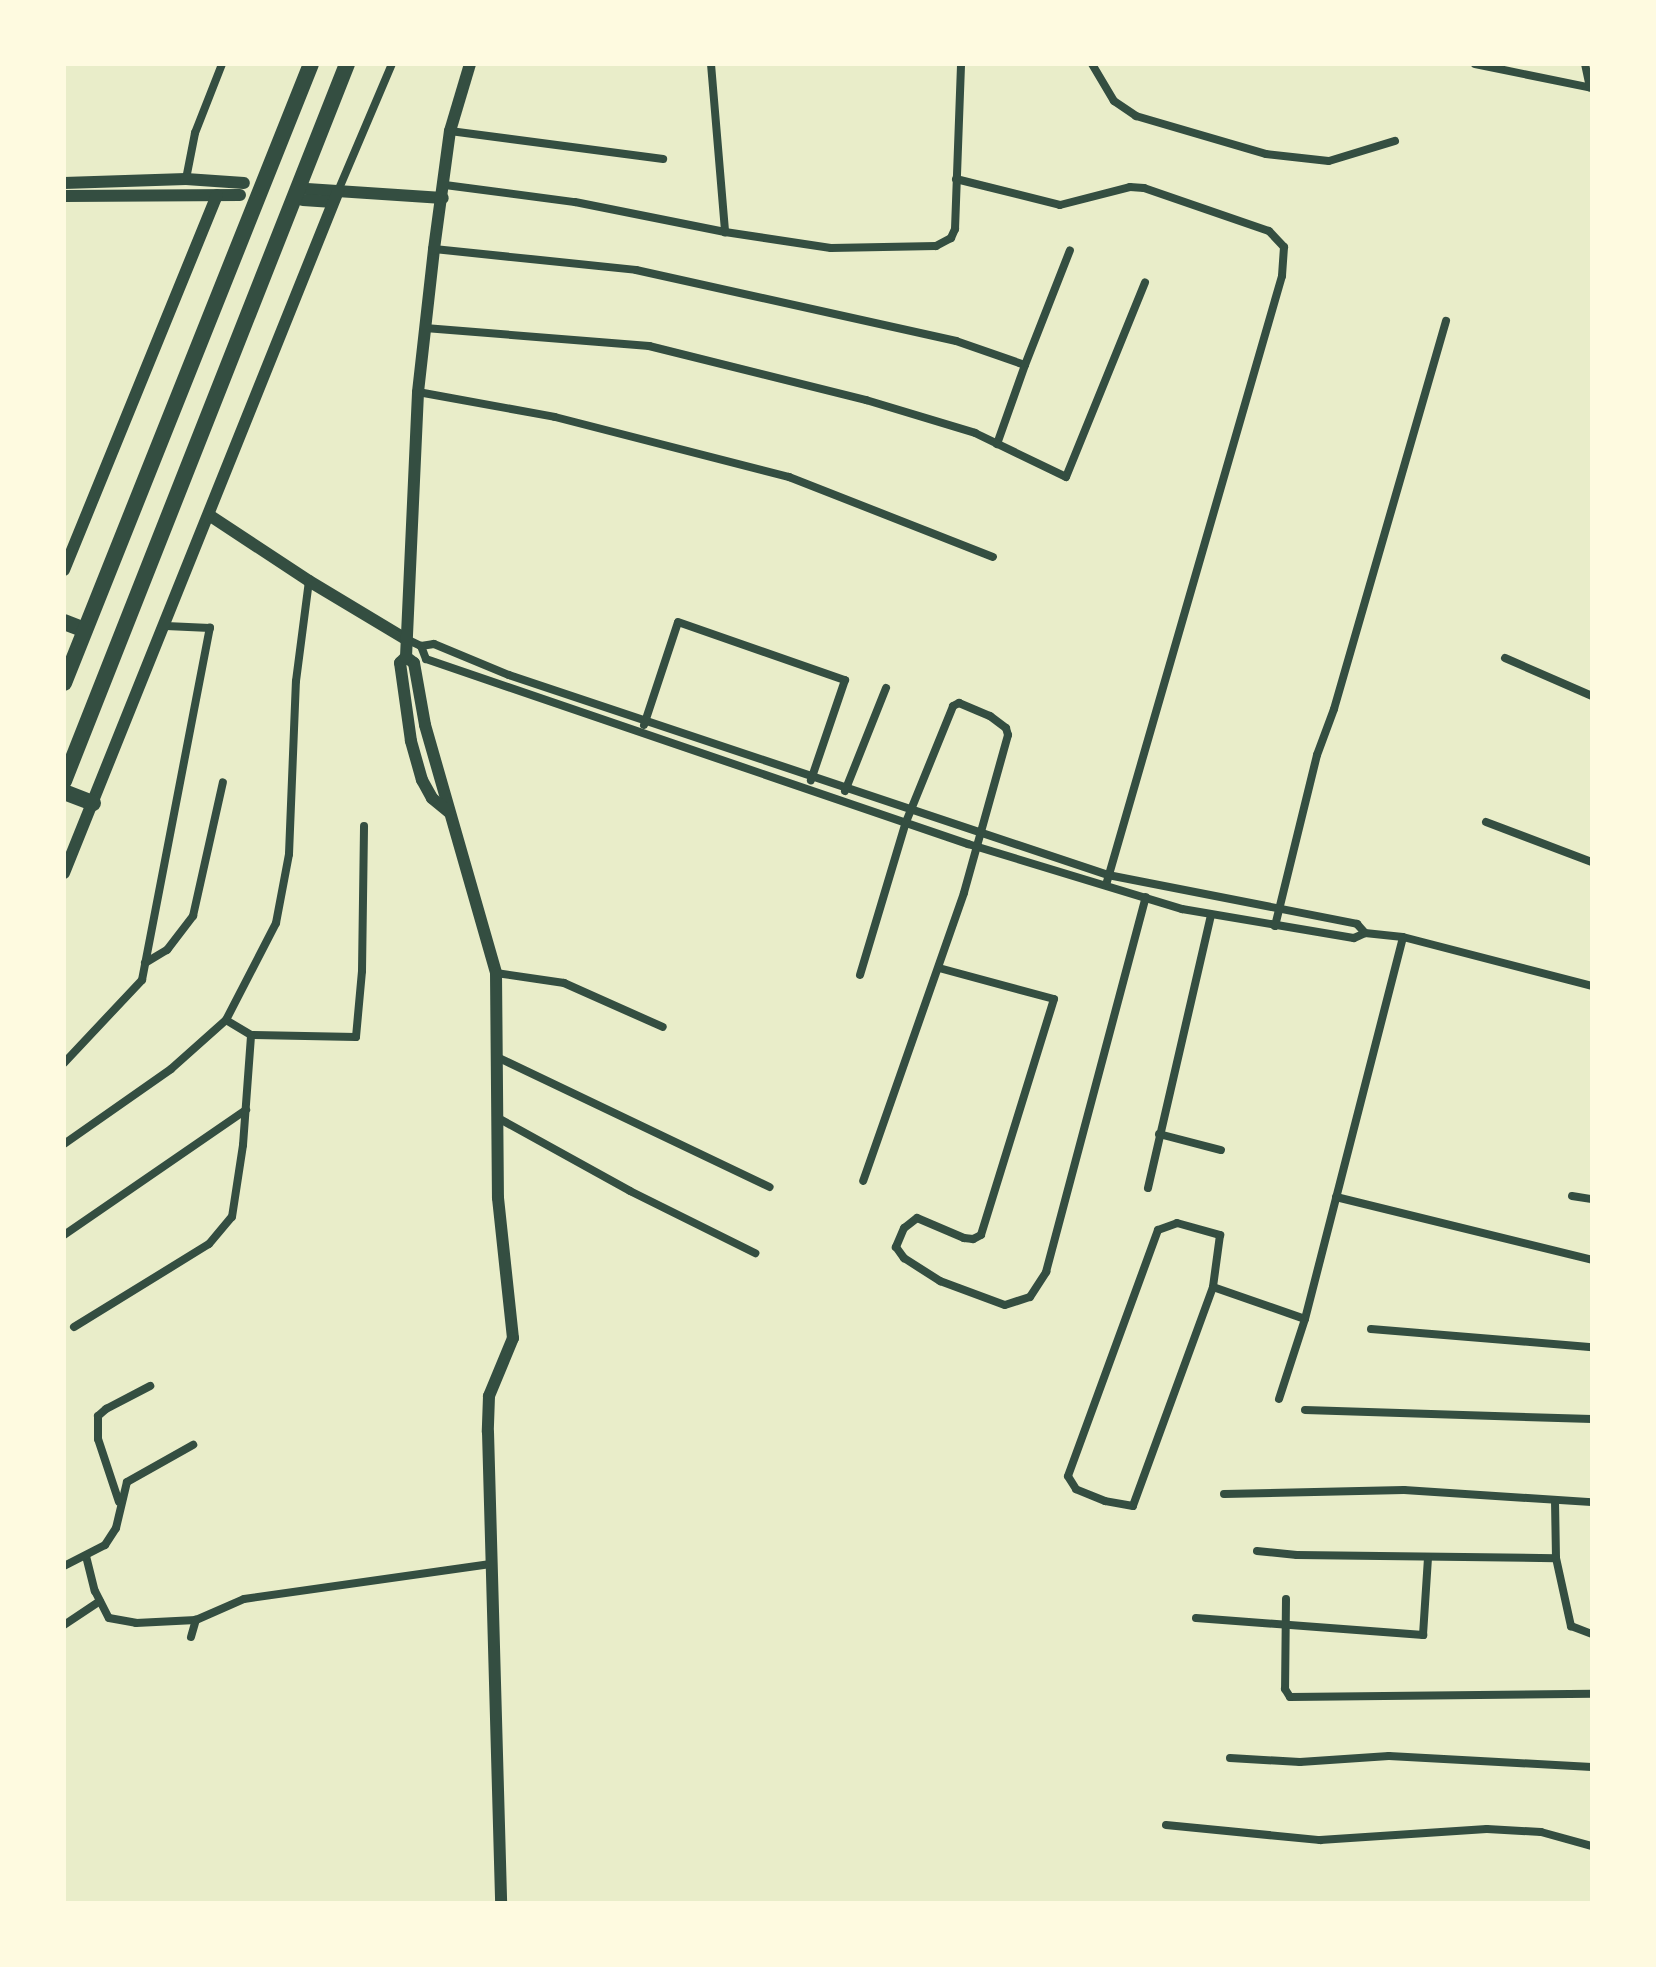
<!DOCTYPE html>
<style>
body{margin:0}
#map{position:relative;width:1656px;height:1967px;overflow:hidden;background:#e9edc9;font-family:Overpass,sans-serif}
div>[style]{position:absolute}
.minor>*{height:8px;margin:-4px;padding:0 4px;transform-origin:4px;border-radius:4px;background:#344e41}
.tertiary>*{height:12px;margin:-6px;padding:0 6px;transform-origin:6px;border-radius:6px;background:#344e41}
.trunk>*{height:16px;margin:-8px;padding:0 8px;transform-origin:8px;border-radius:8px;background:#344e41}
span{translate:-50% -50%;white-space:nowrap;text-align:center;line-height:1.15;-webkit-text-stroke:7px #fefae0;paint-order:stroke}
.frame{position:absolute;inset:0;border:66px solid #fefae0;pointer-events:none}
</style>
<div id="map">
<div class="minor">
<i style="left:711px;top:64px;width:169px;rotate:85.2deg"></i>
<i style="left:1092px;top:64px;width:43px;rotate:59.3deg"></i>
<i style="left:1114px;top:101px;width:27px;rotate:34deg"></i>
<i style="left:1136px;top:116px;width:135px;rotate:16.3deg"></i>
<i style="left:1266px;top:154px;width:63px;rotate:6.3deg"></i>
<i style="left:1329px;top:161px;width:69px;rotate:-16.9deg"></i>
<i style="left:1475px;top:64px;width:119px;rotate:11.6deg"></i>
<i style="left:1585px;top:64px;width:24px;rotate:78deg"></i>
<i style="left:450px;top:131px;width:215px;rotate:7.5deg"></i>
<i style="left:186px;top:179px;width:47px;rotate:-78.9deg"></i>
<i style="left:195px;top:133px;width:74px;rotate:-68.6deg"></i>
<i style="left:956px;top:179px;width:107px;rotate:14deg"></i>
<i style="left:1060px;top:205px;width:72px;rotate:-14.4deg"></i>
<i style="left:1130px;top:187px;width:14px;rotate:4deg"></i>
<i style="left:1144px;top:188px;width:132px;rotate:19deg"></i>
<i style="left:1269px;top:231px;width:22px;rotate:47deg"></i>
<i style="left:1284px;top:247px;width:29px;rotate:94deg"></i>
<i style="left:1282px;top:276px;width:634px;rotate:106.12deg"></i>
<i style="left:445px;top:185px;width:131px;rotate:7.5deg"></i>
<i style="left:575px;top:202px;width:153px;rotate:11.3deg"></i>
<i style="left:725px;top:232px;width:107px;rotate:8.6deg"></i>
<i style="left:831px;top:248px;width:105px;rotate:-1.1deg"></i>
<i style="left:936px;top:246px;width:17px;rotate:-28deg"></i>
<i style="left:951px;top:238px;width:10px;rotate:-66deg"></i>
<i style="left:955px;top:229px;width:165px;rotate:-87.9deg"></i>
<i style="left:338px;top:191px;width:138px;rotate:-67deg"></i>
<i style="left:434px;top:249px;width:203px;rotate:5.9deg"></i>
<i style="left:636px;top:270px;width:328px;rotate:12.5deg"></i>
<i style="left:956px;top:341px;width:73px;rotate:19.2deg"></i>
<i style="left:1025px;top:365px;width:84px;rotate:109.5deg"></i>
<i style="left:425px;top:328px;width:225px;rotate:4.6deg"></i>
<i style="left:649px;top:346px;width:224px;rotate:14deg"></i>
<i style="left:866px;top:400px;width:114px;rotate:16.8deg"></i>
<i style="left:975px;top:433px;width:101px;rotate:25.8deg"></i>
<i style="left:1066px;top:477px;width:210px;rotate:-67.9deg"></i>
<i style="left:1025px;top:365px;width:123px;rotate:-68.6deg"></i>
<i style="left:418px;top:392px;width:139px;rotate:10.3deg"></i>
<i style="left:555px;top:417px;width:242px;rotate:14.4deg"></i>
<i style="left:789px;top:477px;width:219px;rotate:21.4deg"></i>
<i style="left:404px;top:638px;width:19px;rotate:25deg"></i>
<i style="left:421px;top:646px;width:13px;rotate:-9deg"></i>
<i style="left:434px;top:644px;width:81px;rotate:22.5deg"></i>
<i style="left:509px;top:675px;width:632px;rotate:18.46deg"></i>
<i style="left:1108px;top:875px;width:254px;rotate:11.1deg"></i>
<i style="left:1357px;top:924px;width:12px;rotate:48deg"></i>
<i style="left:421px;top:646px;width:14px;rotate:69deg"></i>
<i style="left:426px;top:659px;width:573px;rotate:18.85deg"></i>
<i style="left:968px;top:844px;width:224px;rotate:16.9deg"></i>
<i style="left:1182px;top:909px;width:174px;rotate:9.6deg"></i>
<i style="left:1354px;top:938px;width:12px;rotate:-24deg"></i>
<i style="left:1365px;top:933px;width:38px;rotate:6deg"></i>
<i style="left:1403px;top:937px;width:195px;rotate:14.5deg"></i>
<i style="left:1505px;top:658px;width:95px;rotate:23.6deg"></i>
<i style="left:644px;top:725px;width:108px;rotate:-71.7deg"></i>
<i style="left:678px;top:622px;width:177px;rotate:19.2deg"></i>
<i style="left:845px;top:680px;width:106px;rotate:108.8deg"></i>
<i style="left:845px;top:791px;width:111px;rotate:-68.3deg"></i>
<i style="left:1486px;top:822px;width:113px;rotate:20.7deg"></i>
<i style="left:1275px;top:926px;width:176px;rotate:-76.2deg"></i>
<i style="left:1317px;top:755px;width:49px;rotate:-69.7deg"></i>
<i style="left:1334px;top:709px;width:404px;rotate:-73.9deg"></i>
<i style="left:145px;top:963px;width:26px;rotate:-31deg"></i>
<i style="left:167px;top:950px;width:43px;rotate:-52.6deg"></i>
<i style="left:193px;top:916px;width:137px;rotate:-77.4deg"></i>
<i style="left:939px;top:968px;width:119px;rotate:15.1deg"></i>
<i style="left:1054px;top:999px;width:247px;rotate:107.2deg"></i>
<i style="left:981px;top:1235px;width:9px;rotate:153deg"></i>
<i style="left:973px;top:1239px;width:9px;rotate:-174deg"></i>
<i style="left:964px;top:1238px;width:51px;rotate:-156.9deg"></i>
<i style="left:917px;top:1218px;width:16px;rotate:142deg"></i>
<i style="left:904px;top:1228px;width:21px;rotate:113deg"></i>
<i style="left:896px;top:1247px;width:14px;rotate:54deg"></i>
<i style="left:904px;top:1258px;width:43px;rotate:32.6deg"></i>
<i style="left:940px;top:1281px;width:69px;rotate:20.3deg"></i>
<i style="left:1005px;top:1305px;width:26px;rotate:-18deg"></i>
<i style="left:1030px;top:1297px;width:30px;rotate:-57deg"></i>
<i style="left:1046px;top:1272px;width:388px;rotate:-75.1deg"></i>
<i style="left:496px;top:973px;width:69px;rotate:8.4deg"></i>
<i style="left:564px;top:983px;width:108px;rotate:24deg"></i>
<i style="left:860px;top:975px;width:160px;rotate:-73.3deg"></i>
<i style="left:906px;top:822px;width:125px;rotate:-67.9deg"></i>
<i style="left:953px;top:706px;width:7px;rotate:-27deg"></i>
<i style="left:959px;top:703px;width:34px;rotate:23deg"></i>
<i style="left:990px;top:716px;width:20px;rotate:37deg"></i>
<i style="left:1006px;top:728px;width:7px;rotate:74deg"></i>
<i style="left:1008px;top:735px;width:164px;rotate:105.6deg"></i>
<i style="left:964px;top:893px;width:305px;rotate:109.3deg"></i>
<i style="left:251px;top:1035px;width:105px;rotate:1.1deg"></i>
<i style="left:356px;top:1037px;width:66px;rotate:-84.8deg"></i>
<i style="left:362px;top:971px;width:145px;rotate:-89.2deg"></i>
<i style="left:497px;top:1057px;width:302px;rotate:25.5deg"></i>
<i style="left:64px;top:1063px;width:114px;rotate:-46.8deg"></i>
<i style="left:142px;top:980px;width:359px;rotate:-79.1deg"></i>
<i style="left:210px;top:628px;width:44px;rotate:-177.4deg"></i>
<i style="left:498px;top:1118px;width:151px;rotate:28.9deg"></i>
<i style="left:630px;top:1191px;width:140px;rotate:26.4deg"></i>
<i style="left:1159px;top:1134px;width:64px;rotate:14.5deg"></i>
<i style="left:64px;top:1144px;width:131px;rotate:-35deg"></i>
<i style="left:171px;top:1069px;width:74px;rotate:-41.7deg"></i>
<i style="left:226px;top:1020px;width:109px;rotate:-62.7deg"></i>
<i style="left:276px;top:923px;width:70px;rotate:-79.3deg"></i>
<i style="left:289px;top:854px;width:173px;rotate:-87.7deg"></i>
<i style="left:296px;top:681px;width:101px;rotate:-82.6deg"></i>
<i style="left:1148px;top:1188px;width:280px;rotate:-77deg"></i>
<i style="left:1572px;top:1196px;width:20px;rotate:9deg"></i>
<i style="left:1336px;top:1197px;width:264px;rotate:13.8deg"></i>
<i style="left:1177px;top:1223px;width:45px;rotate:15.6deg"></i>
<i style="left:1220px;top:1235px;width:52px;rotate:97.7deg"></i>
<i style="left:1213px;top:1287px;width:233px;rotate:110.1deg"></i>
<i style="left:1133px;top:1506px;width:28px;rotate:-170deg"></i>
<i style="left:1105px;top:1501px;width:31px;rotate:-158deg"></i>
<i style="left:1076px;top:1489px;width:15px;rotate:-122deg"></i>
<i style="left:1068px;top:1476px;width:262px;rotate:-69.9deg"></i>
<i style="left:1158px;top:1230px;width:20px;rotate:-20deg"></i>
<i style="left:64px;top:1235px;width:221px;rotate:-34.5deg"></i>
<i style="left:1213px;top:1287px;width:97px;rotate:19.2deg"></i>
<i style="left:74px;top:1327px;width:158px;rotate:-31.6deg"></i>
<i style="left:209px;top:1244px;width:35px;rotate:-50deg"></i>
<i style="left:232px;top:1217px;width:73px;rotate:-81.3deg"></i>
<i style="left:243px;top:1145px;width:110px;rotate:-85.8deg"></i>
<i style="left:251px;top:1035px;width:29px;rotate:-149deg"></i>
<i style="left:1371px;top:1329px;width:222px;rotate:4.7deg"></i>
<i style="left:1279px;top:1399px;width:84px;rotate:-72deg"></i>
<i style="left:1305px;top:1319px;width:394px;rotate:-75.6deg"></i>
<i style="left:1305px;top:1410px;width:287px;rotate:1.8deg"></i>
<i style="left:1224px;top:1494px;width:180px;rotate:-1.3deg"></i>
<i style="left:1404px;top:1490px;width:188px;rotate:3.7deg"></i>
<i style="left:119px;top:1502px;width:66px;rotate:-108.4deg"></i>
<i style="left:98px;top:1439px;width:23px;rotate:-90deg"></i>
<i style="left:98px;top:1416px;width:11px;rotate:-41deg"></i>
<i style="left:106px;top:1409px;width:50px;rotate:-27.6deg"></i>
<i style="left:1257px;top:1551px;width:40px;rotate:5.7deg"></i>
<i style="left:1297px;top:1555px;width:259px;rotate:0.7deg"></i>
<i style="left:1556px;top:1558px;width:58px;rotate:-91deg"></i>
<i style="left:86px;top:1556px;width:36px;rotate:76deg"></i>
<i style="left:95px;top:1591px;width:30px;rotate:63deg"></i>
<i style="left:109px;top:1618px;width:27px;rotate:10deg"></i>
<i style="left:136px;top:1623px;width:60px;rotate:-2.9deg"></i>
<i style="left:1556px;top:1558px;width:70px;rotate:77.6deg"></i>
<i style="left:1571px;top:1626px;width:22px;rotate:21deg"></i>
<i style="left:64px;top:1566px;width:46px;rotate:-27.1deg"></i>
<i style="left:105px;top:1545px;width:20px;rotate:-57deg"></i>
<i style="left:116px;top:1528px;width:47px;rotate:-76.6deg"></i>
<i style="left:127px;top:1482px;width:76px;rotate:-29.3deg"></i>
<i style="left:1286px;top:1599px;width:90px;rotate:90.6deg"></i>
<i style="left:1285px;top:1689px;width:9px;rotate:58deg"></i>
<i style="left:1290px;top:1697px;width:302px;rotate:-0.6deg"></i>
<i style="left:1196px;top:1618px;width:228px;rotate:4.3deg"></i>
<i style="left:1423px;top:1635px;width:78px;rotate:-86.3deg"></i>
<i style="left:64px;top:1625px;width:43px;rotate:-33.7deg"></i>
<i style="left:191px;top:1637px;width:18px;rotate:-74deg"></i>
<i style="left:196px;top:1620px;width:52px;rotate:-23.6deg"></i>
<i style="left:244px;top:1599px;width:249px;rotate:-8.1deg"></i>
<i style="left:1230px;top:1758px;width:70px;rotate:3.3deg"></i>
<i style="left:1300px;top:1762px;width:89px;rotate:-3.9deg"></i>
<i style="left:1389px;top:1756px;width:203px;rotate:3.1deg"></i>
<i style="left:1166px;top:1825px;width:155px;rotate:5.6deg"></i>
<i style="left:1320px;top:1840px;width:167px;rotate:-3.8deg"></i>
<i style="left:1487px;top:1829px;width:54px;rotate:3.2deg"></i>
<i style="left:1541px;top:1832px;width:53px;rotate:15.4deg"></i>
</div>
<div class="tertiary">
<i style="left:64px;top:183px;width:122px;rotate:-1.9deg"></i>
<i style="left:186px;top:179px;width:58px;rotate:3.9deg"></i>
<i style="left:307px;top:189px;width:136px;rotate:3.8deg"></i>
<i style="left:64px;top:196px;width:176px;rotate:-0.3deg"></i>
<i style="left:303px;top:200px;width:30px;rotate:4deg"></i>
<i style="left:209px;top:515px;width:120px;rotate:33.4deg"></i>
<i style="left:309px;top:581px;width:111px;rotate:31deg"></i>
<i style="left:64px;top:570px;width:405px;rotate:-67.8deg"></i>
<i style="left:406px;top:657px;width:10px;rotate:37deg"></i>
<i style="left:414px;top:663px;width:63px;rotate:79.9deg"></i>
<i style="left:425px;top:725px;width:258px;rotate:74deg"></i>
<i style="left:496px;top:973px;width:225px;rotate:89.5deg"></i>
<i style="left:498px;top:1198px;width:141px;rotate:83.9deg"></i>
<i style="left:513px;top:1338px;width:63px;rotate:112.5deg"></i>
<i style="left:489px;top:1396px;width:36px;rotate:92deg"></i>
<i style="left:488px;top:1432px;width:471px;rotate:88.4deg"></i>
<i style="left:449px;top:812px;width:22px;rotate:-141deg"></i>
<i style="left:432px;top:798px;width:21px;rotate:-119deg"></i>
<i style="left:422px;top:780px;width:41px;rotate:-105.8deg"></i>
<i style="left:411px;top:741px;width:79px;rotate:-98deg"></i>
<i style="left:400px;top:663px;width:8px;rotate:-45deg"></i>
<i style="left:406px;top:657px;width:265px;rotate:-87.4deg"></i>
<i style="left:418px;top:392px;width:144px;rotate:-83.6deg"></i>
<i style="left:434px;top:249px;width:119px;rotate:-82.3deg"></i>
<i style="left:450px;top:131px;width:70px;rotate:-73.4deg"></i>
<i style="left:64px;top:873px;width:735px;rotate:-68.11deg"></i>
</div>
<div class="trunk">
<i style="left:64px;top:622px;width:22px;rotate:21deg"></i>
<i style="left:64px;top:683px;width:666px;rotate:-68.25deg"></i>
<i style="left:64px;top:781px;width:771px;rotate:-68.46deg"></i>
<i style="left:64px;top:792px;width:31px;rotate:21deg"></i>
</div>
<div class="frame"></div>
</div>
